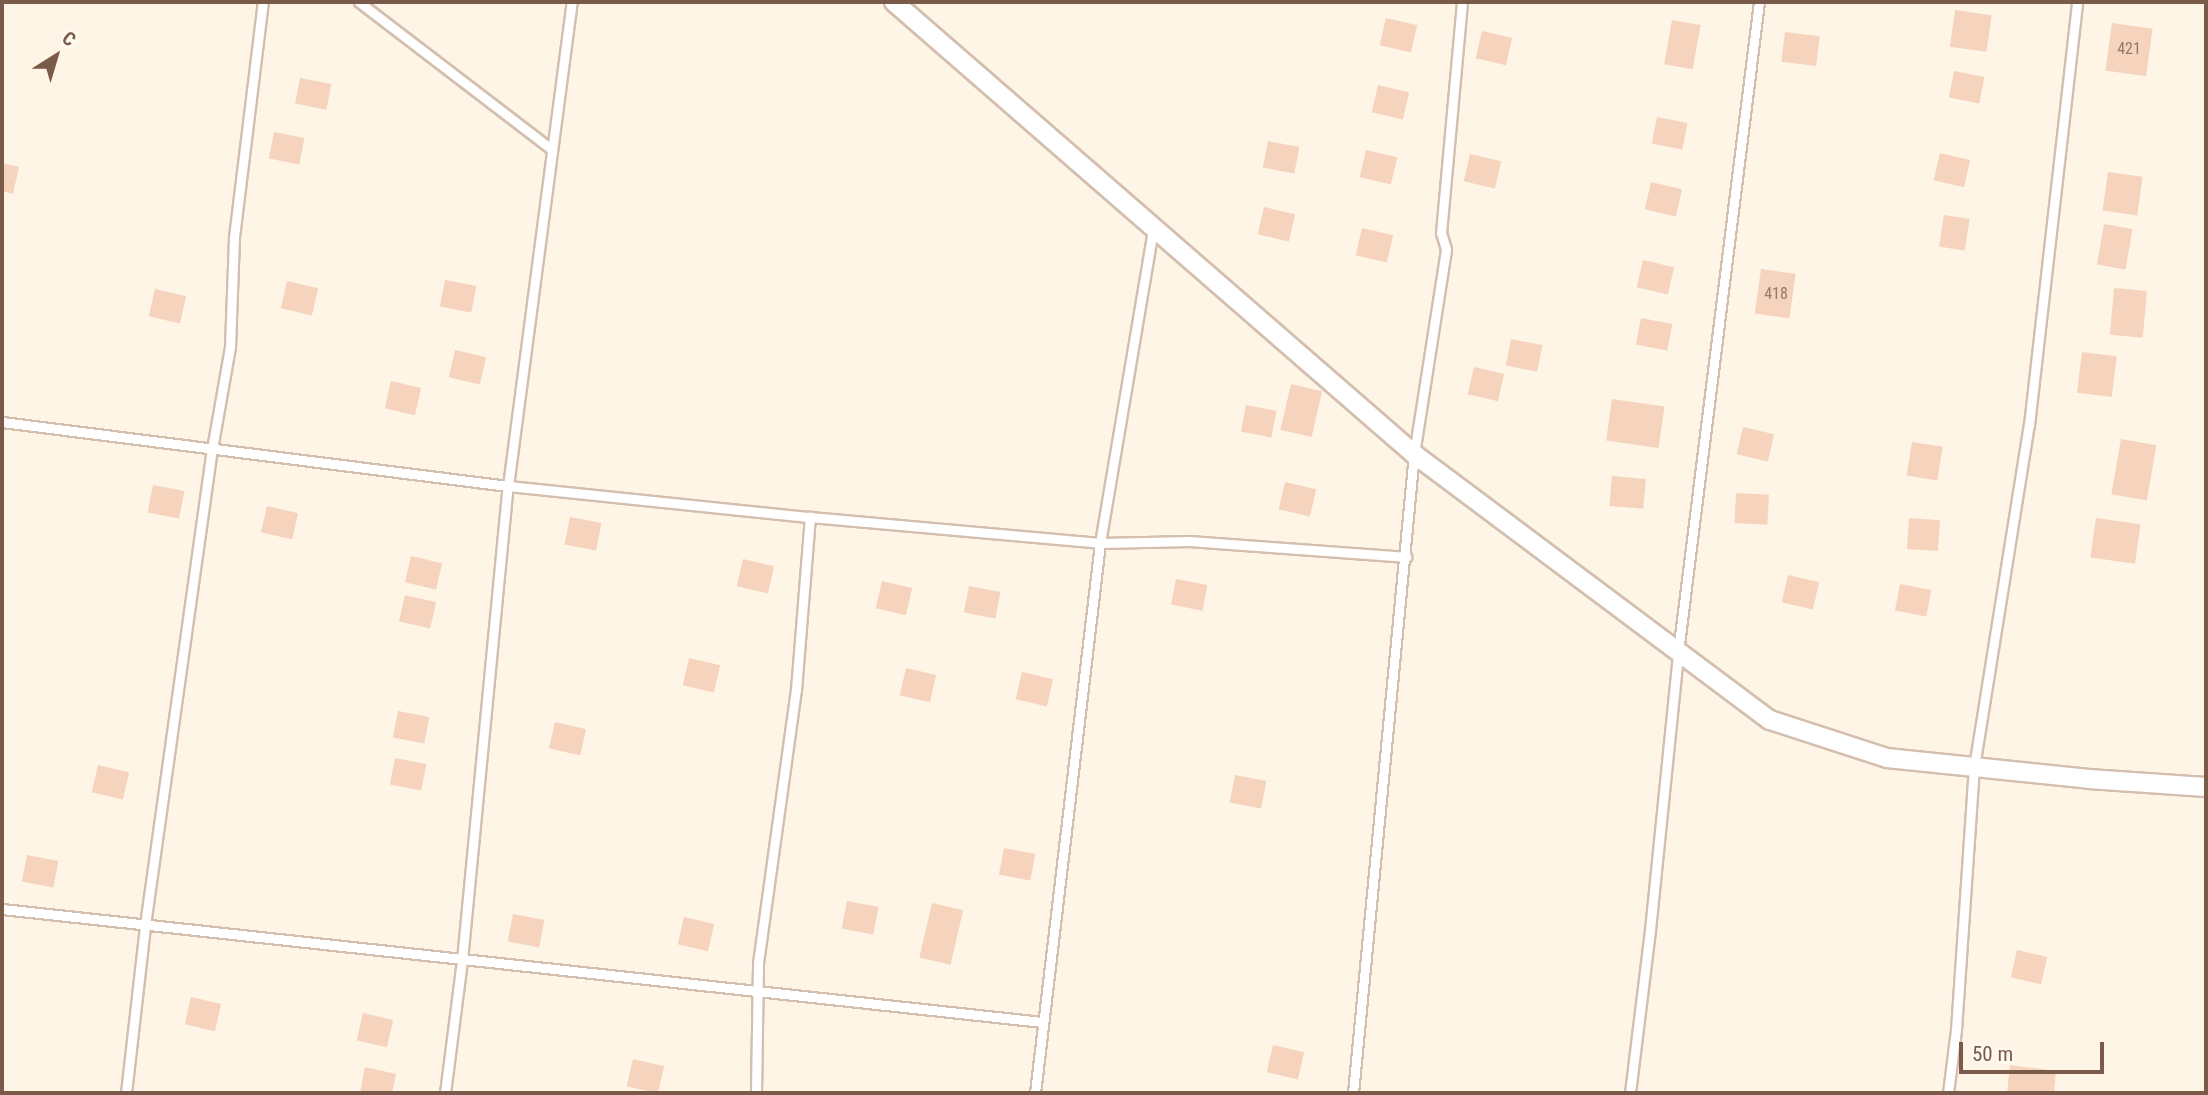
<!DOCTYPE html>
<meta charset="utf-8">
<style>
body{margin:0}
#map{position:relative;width:2208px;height:1095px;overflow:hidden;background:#fef5e7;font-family:"Roboto Condensed",sans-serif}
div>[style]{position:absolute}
.building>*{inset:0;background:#f5d3bd;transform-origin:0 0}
.roads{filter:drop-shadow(2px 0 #d4beae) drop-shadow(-2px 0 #d4beae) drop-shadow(0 2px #d4beae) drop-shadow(0 -2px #d4beae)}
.lane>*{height:9px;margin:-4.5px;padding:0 4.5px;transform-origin:4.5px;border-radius:4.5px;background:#fff}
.street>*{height:18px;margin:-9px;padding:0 9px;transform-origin:9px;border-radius:9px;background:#fff}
span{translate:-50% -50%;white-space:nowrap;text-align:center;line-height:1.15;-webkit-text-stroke:5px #fff9ef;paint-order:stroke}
.number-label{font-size:16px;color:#997866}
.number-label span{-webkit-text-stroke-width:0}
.frame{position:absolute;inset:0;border:4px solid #7a5a49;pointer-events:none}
.north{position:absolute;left:21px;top:21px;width:70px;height:70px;-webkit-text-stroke:5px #fff9ef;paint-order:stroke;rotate:37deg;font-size:19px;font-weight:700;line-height:28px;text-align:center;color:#7a5a49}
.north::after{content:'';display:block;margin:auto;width:24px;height:32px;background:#7a5a49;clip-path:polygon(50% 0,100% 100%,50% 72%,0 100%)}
.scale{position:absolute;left:1959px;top:1042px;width:145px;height:32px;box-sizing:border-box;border:4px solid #7a5a49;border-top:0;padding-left:9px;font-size:21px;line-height:24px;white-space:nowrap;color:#7a5a49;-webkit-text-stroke:5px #fff9ef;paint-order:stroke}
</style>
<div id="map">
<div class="building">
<i style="left:1955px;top:10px;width:37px;height:37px;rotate:8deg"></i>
<i style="left:1386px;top:18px;width:32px;height:28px;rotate:13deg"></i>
<i style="left:1672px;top:20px;width:29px;height:45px;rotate:10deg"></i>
<i style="left:2112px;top:23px;width:41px;height:48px;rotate:8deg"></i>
<i style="left:1482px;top:31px;width:31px;height:28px;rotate:13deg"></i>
<i style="left:1785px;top:32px;width:35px;height:30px;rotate:7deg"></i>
<i style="left:1954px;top:71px;width:31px;height:27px;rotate:11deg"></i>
<i style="left:300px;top:78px;width:32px;height:26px;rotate:11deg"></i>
<i style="left:1378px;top:85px;width:32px;height:28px;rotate:13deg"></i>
<i style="left:1657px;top:117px;width:31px;height:27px;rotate:11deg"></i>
<i style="left:274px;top:132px;width:31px;height:27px;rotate:11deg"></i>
<i style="left:1268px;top:141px;width:32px;height:27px;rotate:11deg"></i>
<i style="left:1366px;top:150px;width:32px;height:28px;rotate:13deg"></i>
<i style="left:1940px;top:153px;width:31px;height:28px;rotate:13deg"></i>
<i style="left:1470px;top:154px;width:32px;height:28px;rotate:13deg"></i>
<i style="clip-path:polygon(2px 163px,19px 167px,13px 194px,2px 191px)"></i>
<i style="left:2108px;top:172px;width:35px;height:39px;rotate:8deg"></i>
<i style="left:1651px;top:182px;width:32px;height:28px;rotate:13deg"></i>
<i style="left:1264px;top:207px;width:32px;height:28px;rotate:13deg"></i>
<i style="left:1944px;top:215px;width:26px;height:32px;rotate:9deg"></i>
<i style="left:2104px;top:224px;width:29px;height:41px;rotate:10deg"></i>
<i style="left:1362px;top:228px;width:32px;height:28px;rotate:13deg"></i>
<i style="left:1643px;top:260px;width:32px;height:28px;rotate:13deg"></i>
<i style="left:1761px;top:269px;width:35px;height:45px;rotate:8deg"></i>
<i style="left:445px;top:280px;width:32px;height:27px;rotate:11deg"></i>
<i style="left:287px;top:281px;width:32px;height:28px;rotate:13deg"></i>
<i style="left:2114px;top:288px;width:33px;height:47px;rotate:5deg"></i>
<i style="left:155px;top:289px;width:32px;height:28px;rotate:13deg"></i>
<i style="left:1641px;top:318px;width:32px;height:27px;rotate:11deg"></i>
<i style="left:1511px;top:339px;width:32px;height:27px;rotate:11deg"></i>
<i style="left:455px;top:350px;width:32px;height:28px;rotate:13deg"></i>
<i style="left:2082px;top:352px;width:35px;height:41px;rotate:7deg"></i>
<i style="left:1474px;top:367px;width:31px;height:28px;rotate:13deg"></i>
<i style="left:391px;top:381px;width:31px;height:28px;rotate:13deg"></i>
<i style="left:1291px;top:384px;width:32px;height:47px;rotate:13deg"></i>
<i style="left:1612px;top:399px;width:53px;height:42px;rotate:8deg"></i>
<i style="left:1246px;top:405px;width:31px;height:27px;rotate:11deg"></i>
<i style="left:1743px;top:427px;width:32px;height:28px;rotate:13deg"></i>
<i style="left:2121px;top:439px;width:36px;height:56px;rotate:10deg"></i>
<i style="left:1912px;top:442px;width:31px;height:34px;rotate:9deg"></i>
<i style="left:1612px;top:476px;width:34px;height:30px;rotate:5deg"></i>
<i style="left:1285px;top:482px;width:32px;height:28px;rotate:13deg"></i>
<i style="left:153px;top:485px;width:32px;height:28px;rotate:11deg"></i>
<i style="left:1736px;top:493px;width:33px;height:30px;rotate:3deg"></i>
<i style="left:267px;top:506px;width:32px;height:27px;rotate:13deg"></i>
<i style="left:570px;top:517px;width:32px;height:28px;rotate:11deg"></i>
<i style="left:1909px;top:518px;width:31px;height:31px;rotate:4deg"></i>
<i style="left:2096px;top:518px;width:45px;height:40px;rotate:8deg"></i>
<i style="left:411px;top:556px;width:32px;height:27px;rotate:13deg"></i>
<i style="left:743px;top:559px;width:32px;height:28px;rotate:13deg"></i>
<i style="left:1788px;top:575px;width:32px;height:28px;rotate:13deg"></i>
<i style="left:1176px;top:579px;width:32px;height:26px;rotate:11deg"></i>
<i style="left:882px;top:581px;width:31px;height:28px;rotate:13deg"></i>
<i style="left:1900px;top:584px;width:32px;height:27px;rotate:11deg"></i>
<i style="left:969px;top:586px;width:32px;height:27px;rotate:11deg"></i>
<i style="left:405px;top:595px;width:32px;height:27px;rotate:13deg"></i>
<i style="left:689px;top:658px;width:32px;height:28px;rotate:13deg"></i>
<i style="left:906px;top:668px;width:31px;height:28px;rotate:13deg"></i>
<i style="left:1022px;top:672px;width:32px;height:28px;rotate:13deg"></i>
<i style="left:398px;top:711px;width:32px;height:27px;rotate:11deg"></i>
<i style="left:555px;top:722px;width:32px;height:27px;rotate:13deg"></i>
<i style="left:395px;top:758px;width:32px;height:27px;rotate:11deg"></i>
<i style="left:98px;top:765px;width:32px;height:28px;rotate:13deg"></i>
<i style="left:1235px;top:775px;width:32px;height:28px;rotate:11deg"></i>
<i style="left:1004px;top:848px;width:32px;height:27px;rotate:11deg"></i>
<i style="left:27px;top:855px;width:32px;height:27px;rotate:11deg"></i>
<i style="left:847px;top:901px;width:32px;height:28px;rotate:11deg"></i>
<i style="left:932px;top:903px;width:32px;height:56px;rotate:13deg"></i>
<i style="left:513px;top:914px;width:32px;height:28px;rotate:11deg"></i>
<i style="left:684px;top:917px;width:31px;height:28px;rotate:13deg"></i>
<i style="left:2017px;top:950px;width:31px;height:28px;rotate:13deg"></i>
<i style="left:191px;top:997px;width:31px;height:28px;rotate:13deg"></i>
<i style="left:363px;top:1013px;width:31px;height:28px;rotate:13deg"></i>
<i style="left:1273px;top:1045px;width:32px;height:28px;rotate:13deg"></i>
<i style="left:633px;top:1059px;width:32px;height:28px;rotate:13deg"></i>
<i style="clip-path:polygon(2010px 1065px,2056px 1071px,2054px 1093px,2007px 1093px)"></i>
<i style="clip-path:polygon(365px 1067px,396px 1074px,392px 1093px,360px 1093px)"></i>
</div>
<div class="roads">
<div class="lane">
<i style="left:359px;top:2px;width:242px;rotate:37.4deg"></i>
<i style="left:2px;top:422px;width:510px;rotate:7.21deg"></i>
<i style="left:508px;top:486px;width:304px;rotate:5.9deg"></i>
<i style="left:810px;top:517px;width:291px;rotate:5.1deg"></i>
<i style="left:1100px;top:543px;width:90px;rotate:-1.3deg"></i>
<i style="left:1190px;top:541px;width:217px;rotate:4.2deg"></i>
<i style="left:2px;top:909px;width:1046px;rotate:6.2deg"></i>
<i style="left:126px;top:1093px;width:169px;rotate:-83.5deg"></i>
<i style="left:145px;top:925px;width:481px;rotate:-82deg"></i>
<i style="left:212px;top:449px;width:104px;rotate:-80deg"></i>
<i style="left:230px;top:347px;width:110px;rotate:-87.9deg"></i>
<i style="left:234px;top:237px;width:237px;rotate:-83deg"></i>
<i style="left:445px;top:1093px;width:134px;rotate:-82.7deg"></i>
<i style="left:462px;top:960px;width:476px;rotate:-84.5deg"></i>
<i style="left:508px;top:486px;width:488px;rotate:-82.5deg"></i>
<i style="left:756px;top:1093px;width:130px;rotate:-89.1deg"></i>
<i style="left:758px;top:963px;width:276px;rotate:-82.1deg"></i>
<i style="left:796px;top:690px;width:174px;rotate:-85.4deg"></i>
<i style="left:1035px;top:1093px;width:554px;rotate:-83.26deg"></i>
<i style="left:1100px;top:543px;width:319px;rotate:-80.4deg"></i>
<i style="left:1353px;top:1093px;width:642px;rotate:-84.55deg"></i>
<i style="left:1414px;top:454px;width:207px;rotate:-81.1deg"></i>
<i style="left:1446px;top:249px;width:17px;rotate:-107deg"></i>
<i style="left:1441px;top:233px;width:232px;rotate:-84.8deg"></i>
<i style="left:1630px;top:1093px;width:164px;rotate:-83deg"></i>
<i style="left:1650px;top:930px;width:279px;rotate:-84.2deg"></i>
<i style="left:1678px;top:652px;width:655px;rotate:-82.9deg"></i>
<i style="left:1948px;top:1093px;width:64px;rotate:-82.8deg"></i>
<i style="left:1956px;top:1030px;width:264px;rotate:-86.1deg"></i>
<i style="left:1974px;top:767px;width:346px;rotate:-80.9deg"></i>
<i style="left:2029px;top:425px;width:426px;rotate:-83.5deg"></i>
</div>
<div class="street">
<i style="left:894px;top:2px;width:689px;rotate:41deg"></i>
<i style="left:1414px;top:454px;width:444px;rotate:36.8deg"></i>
<i style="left:1770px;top:720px;width:123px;rotate:18deg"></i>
<i style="left:1887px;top:758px;width:203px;rotate:5.9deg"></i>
<i style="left:2089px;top:779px;width:117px;rotate:3.9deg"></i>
</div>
</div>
<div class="number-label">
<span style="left:2129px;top:49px">421</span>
<span style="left:1776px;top:294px">418</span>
</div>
<div class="frame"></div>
<div class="north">С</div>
<div class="scale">50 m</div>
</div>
